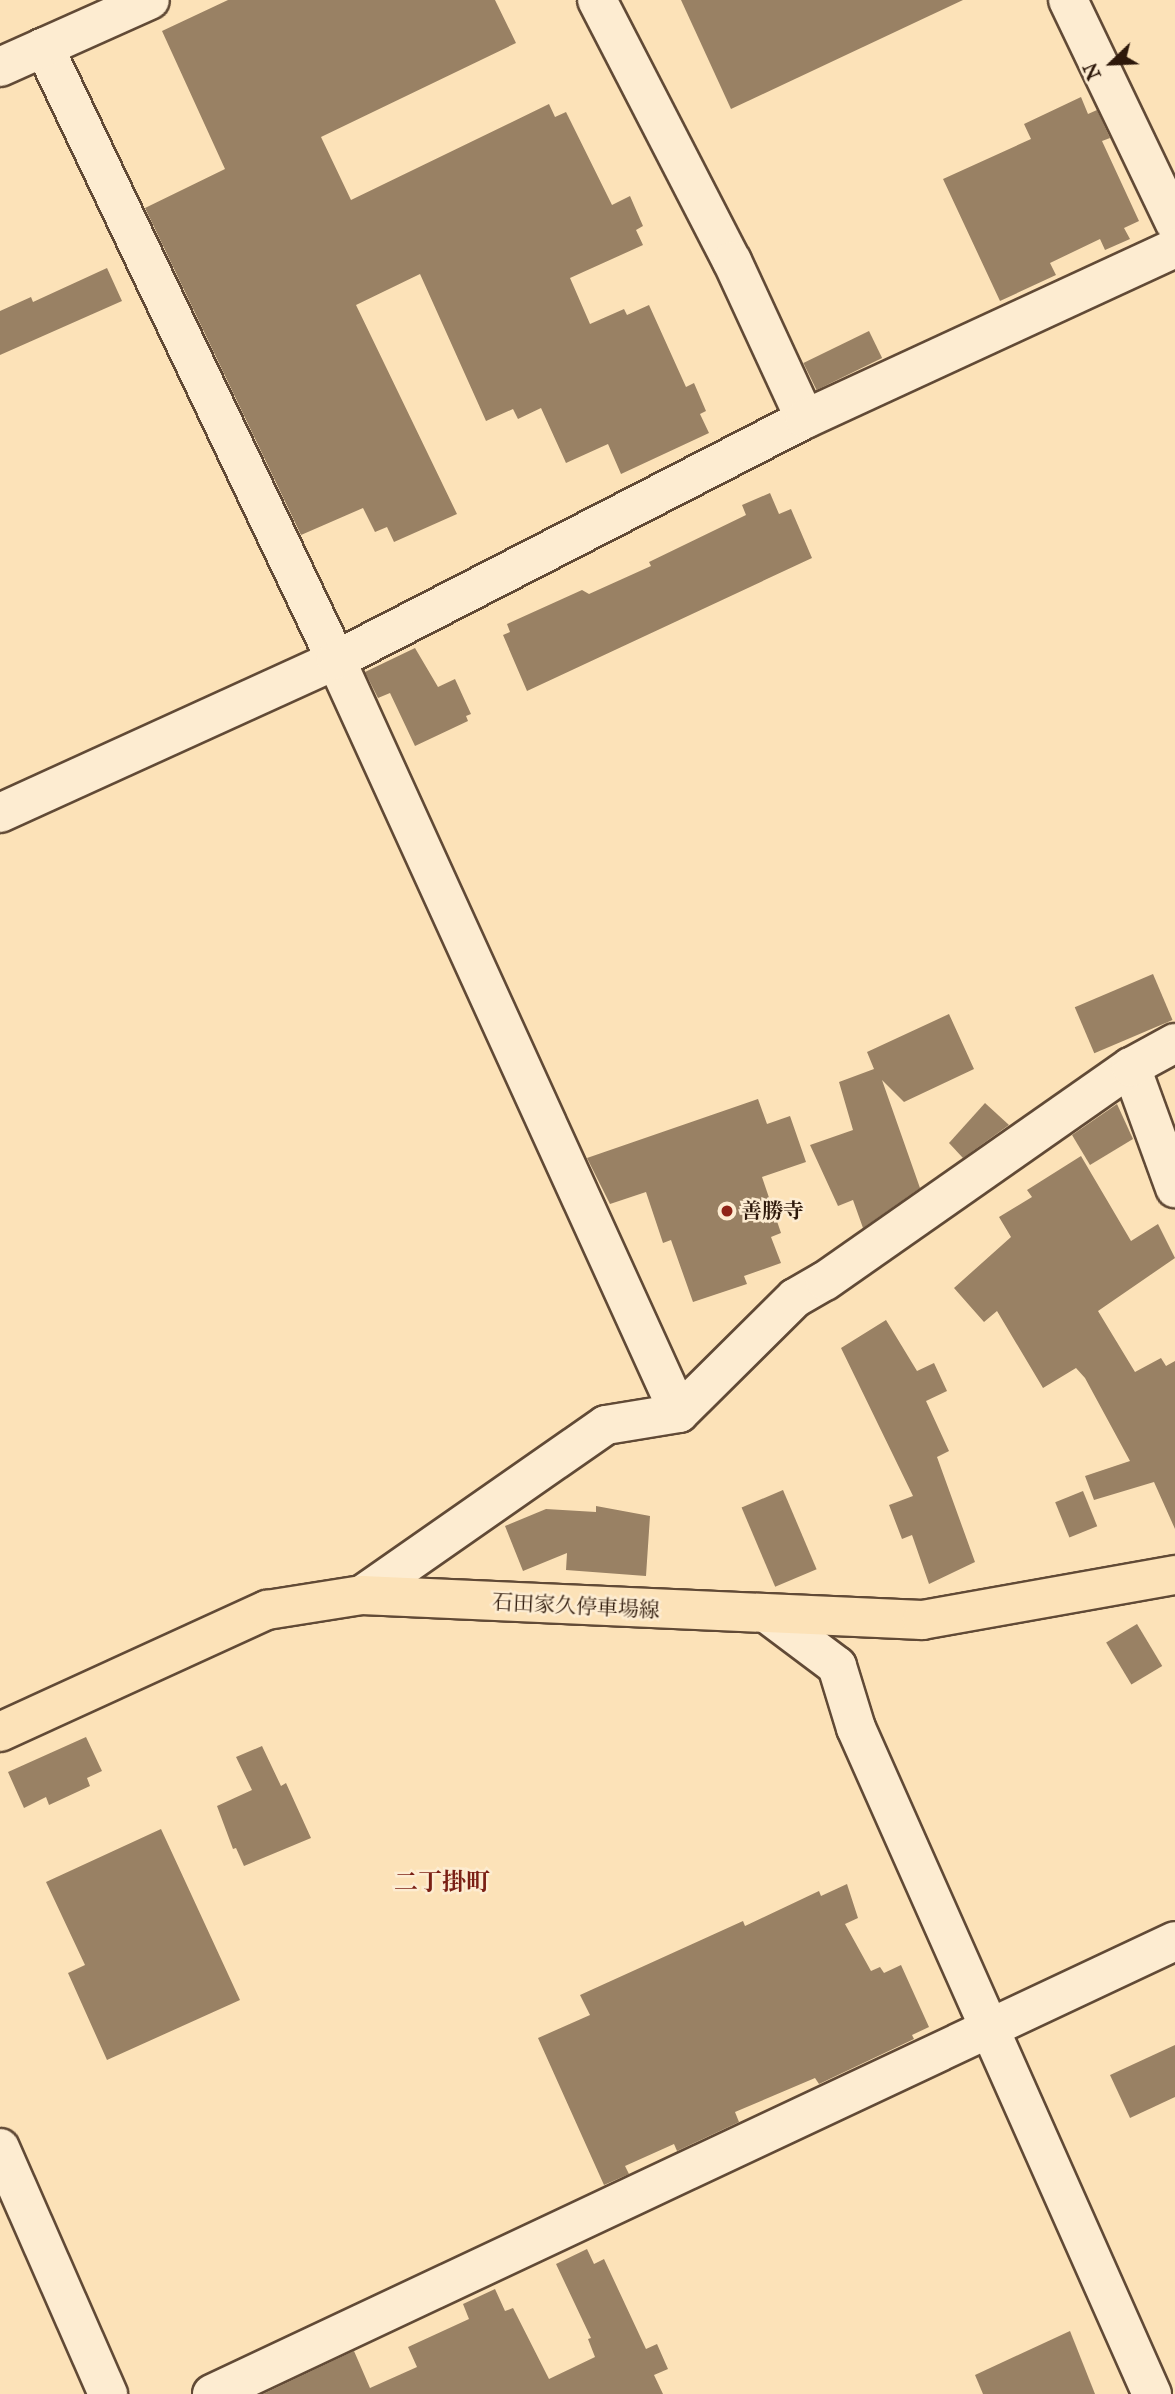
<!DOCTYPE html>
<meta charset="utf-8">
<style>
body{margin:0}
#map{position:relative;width:1175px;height:2394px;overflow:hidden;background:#fce2b8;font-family:"IM FELL Great Primer","Noto Serif JP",serif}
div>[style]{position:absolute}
.building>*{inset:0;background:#998164;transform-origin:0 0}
.roads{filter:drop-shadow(2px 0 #614a36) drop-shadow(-2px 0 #614a36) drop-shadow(0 2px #614a36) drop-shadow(0 -2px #614a36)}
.minor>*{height:38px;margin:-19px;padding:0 19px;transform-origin:19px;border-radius:19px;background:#fdecd1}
.major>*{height:38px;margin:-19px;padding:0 19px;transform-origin:19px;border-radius:19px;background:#fce2b8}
.dots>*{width:19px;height:19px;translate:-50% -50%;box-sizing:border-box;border:4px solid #fdecd1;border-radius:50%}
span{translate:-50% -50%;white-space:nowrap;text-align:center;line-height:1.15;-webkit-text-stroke:5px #fdecd1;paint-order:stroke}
.poi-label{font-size:21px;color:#2d180a;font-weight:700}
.left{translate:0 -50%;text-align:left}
.street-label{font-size:21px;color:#2d180a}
.quarter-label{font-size:24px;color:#7a1f14;font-weight:700}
.north{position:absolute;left:1077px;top:28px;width:70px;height:70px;-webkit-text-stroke:5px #fdecd1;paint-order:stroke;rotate:247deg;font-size:19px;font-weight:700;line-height:28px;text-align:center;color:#2d180a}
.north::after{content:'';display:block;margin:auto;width:24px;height:32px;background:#2d180a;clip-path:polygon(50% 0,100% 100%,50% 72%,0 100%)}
</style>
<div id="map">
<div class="building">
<i style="clip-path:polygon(228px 0,495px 0,516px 43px,321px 137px,351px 200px,549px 104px,555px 117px,566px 112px,612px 205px,630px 196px,643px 226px,636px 230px,643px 245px,570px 278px,590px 324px,624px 309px,627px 315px,649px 305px,686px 387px,694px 383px,706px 411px,700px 414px,709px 433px,621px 474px,608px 444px,566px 463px,541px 408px,518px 419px,513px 409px,486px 421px,420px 274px,356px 305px,457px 514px,394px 542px,387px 527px,375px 532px,363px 508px,301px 535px,145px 208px,225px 169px,162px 31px)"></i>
<i style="clip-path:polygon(681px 0,963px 0,731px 109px)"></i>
<i style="clip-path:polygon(1081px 97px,1088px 114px,1097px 110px,1110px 138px,1102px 141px,1139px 221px,1124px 228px,1130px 239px,1105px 250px,1100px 239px,1050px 263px,1056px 275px,1000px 301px,943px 179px,1031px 139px,1024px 124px)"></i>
<i style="clip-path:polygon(107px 268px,122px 301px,0 355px,0 311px,31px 297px,33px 302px)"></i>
<i style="left:869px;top:331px;width:30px;height:73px;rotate:64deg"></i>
<i style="clip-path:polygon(770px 493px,779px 514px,791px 509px,812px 558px,527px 691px,503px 635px,510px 632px,507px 624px,582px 590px,589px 594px,651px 566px,649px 562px,746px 515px,742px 505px)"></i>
<i style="clip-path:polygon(415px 648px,438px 687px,455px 679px,471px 714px,466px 716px,468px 721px,415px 746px,390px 693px,378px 698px,365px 672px)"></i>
<i style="left:1153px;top:974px;width:50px;height:85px;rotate:67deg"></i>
<i style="clip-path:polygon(949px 1014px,974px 1069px,904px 1102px,882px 1080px,920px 1188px,863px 1228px,853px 1200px,838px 1206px,810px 1145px,853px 1130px,839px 1082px,874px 1069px,867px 1052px)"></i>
<i style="clip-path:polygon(758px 1099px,767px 1124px,790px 1116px,806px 1162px,762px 1177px,781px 1233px,771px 1237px,781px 1263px,744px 1276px,747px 1284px,693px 1302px,671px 1240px,663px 1243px,646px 1192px,610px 1204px,587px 1158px)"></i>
<i style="clip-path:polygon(985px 1103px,1009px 1125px,963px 1158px,949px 1143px)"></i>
<i style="clip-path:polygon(1117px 1104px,1133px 1139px,1090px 1165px,1072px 1135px)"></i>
<i style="clip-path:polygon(1081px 1156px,1131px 1241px,1158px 1224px,1175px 1258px,1098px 1311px,1135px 1372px,1161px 1358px,1166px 1366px,1175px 1361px,1175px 1529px,1154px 1482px,1094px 1500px,1085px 1476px,1130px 1461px,1085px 1378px,1076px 1368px,1043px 1388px,997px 1311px,984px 1322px,954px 1288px,1011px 1237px,999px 1217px,1032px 1197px,1027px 1190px)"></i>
<i style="clip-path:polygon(886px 1320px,917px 1371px,934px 1363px,947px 1391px,926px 1401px,949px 1451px,937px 1457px,975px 1562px,929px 1584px,912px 1535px,902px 1539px,889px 1505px,913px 1496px,841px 1348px)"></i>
<i style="left:783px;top:1490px;width:86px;height:45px;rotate:67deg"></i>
<i style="left:1083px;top:1491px;width:38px;height:30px;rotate:68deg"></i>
<i style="clip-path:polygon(596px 1506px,650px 1516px,646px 1576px,566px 1570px,567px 1553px,523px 1571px,505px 1526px,546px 1509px,596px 1512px)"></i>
<i style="left:1137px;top:1624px;width:49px;height:36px;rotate:59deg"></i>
<i style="clip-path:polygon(86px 1737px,102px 1771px,87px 1778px,90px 1786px,49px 1805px,46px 1797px,24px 1808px,8px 1772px)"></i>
<i style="clip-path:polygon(262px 1746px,281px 1786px,286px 1783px,311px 1838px,244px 1866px,236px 1848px,233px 1849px,217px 1806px,252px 1790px,236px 1757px)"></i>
<i style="clip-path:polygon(161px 1829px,240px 2000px,107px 2060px,68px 1973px,85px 1965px,46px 1882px)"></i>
<i style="clip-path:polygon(847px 1884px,858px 1918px,845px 1924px,871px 1971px,880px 1967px,884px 1973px,901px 1965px,929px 2027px,912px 2035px,914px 2039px,819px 2084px,815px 2078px,735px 2112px,739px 2122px,677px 2151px,674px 2144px,625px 2166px,629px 2174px,604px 2185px,538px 2038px,590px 2015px,580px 1995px,743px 1921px,745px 1926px,819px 1891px,821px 1896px)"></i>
<i style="clip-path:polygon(1175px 2045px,1175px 2097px,1130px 2118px,1110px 2075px)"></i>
<i style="clip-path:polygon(587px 2249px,594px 2264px,604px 2259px,646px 2349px,657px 2344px,668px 2369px,654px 2375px,663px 2394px,263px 2394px,354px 2351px,370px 2388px,417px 2367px,408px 2347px,469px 2319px,463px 2304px,495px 2289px,505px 2311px,513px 2308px,549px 2379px,595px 2357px,588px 2339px,591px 2338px,556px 2264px)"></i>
<i style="clip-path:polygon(1070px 2331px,1095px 2394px,983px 2394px,975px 2375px)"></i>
</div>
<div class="roads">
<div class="minor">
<i style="left:597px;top:0;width:294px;rotate:62.7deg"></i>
<i style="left:732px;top:261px;width:174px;rotate:65.2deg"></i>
<i style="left:1068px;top:0;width:247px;rotate:64.4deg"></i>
<i style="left:44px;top:47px;width:679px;rotate:64.53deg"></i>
<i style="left:336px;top:660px;width:827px;rotate:65.51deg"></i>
<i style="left:0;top:67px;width:164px;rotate:-24.1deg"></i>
<i style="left:0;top:813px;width:369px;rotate:-24.5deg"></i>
<i style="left:336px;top:660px;width:527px;rotate:-27.2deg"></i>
<i style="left:805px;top:419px;width:408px;rotate:-24.8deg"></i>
<i style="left:1131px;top:1067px;width:129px;rotate:70deg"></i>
<i style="left:362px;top:1595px;width:297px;rotate:-34.9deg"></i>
<i style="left:606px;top:1425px;width:74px;rotate:-9.3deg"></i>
<i style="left:679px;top:1413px;width:163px;rotate:-44.8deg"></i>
<i style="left:795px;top:1298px;width:34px;rotate:-30deg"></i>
<i style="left:825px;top:1281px;width:373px;rotate:-35deg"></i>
<i style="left:1131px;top:1067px;width:50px;rotate:-28.6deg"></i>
<i style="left:769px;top:1615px;width:85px;rotate:36.9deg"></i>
<i style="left:837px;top:1666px;width:65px;rotate:73deg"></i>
<i style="left:856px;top:1728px;width:729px;rotate:66.04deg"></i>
<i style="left:0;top:2148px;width:269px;rotate:66.3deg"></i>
<i style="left:212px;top:2394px;width:1064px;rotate:-25.19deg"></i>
</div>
<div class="major">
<i style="left:0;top:1732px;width:294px;rotate:-24.6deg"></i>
<i style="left:267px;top:1610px;width:96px;rotate:-9deg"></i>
<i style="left:362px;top:1595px;width:561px;rotate:2.56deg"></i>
<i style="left:922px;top:1620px;width:257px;rotate:-10.1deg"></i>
</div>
</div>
<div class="dots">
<i style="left:727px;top:1211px;background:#8f2418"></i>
</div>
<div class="poi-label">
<span class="left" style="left:741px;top:1211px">善勝寺</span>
</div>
<div class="street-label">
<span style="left:576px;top:1606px;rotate:3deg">石田家久停車場線</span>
</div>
<div class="quarter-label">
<span style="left:442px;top:1883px">二丁掛町</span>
</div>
<div class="north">N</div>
</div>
